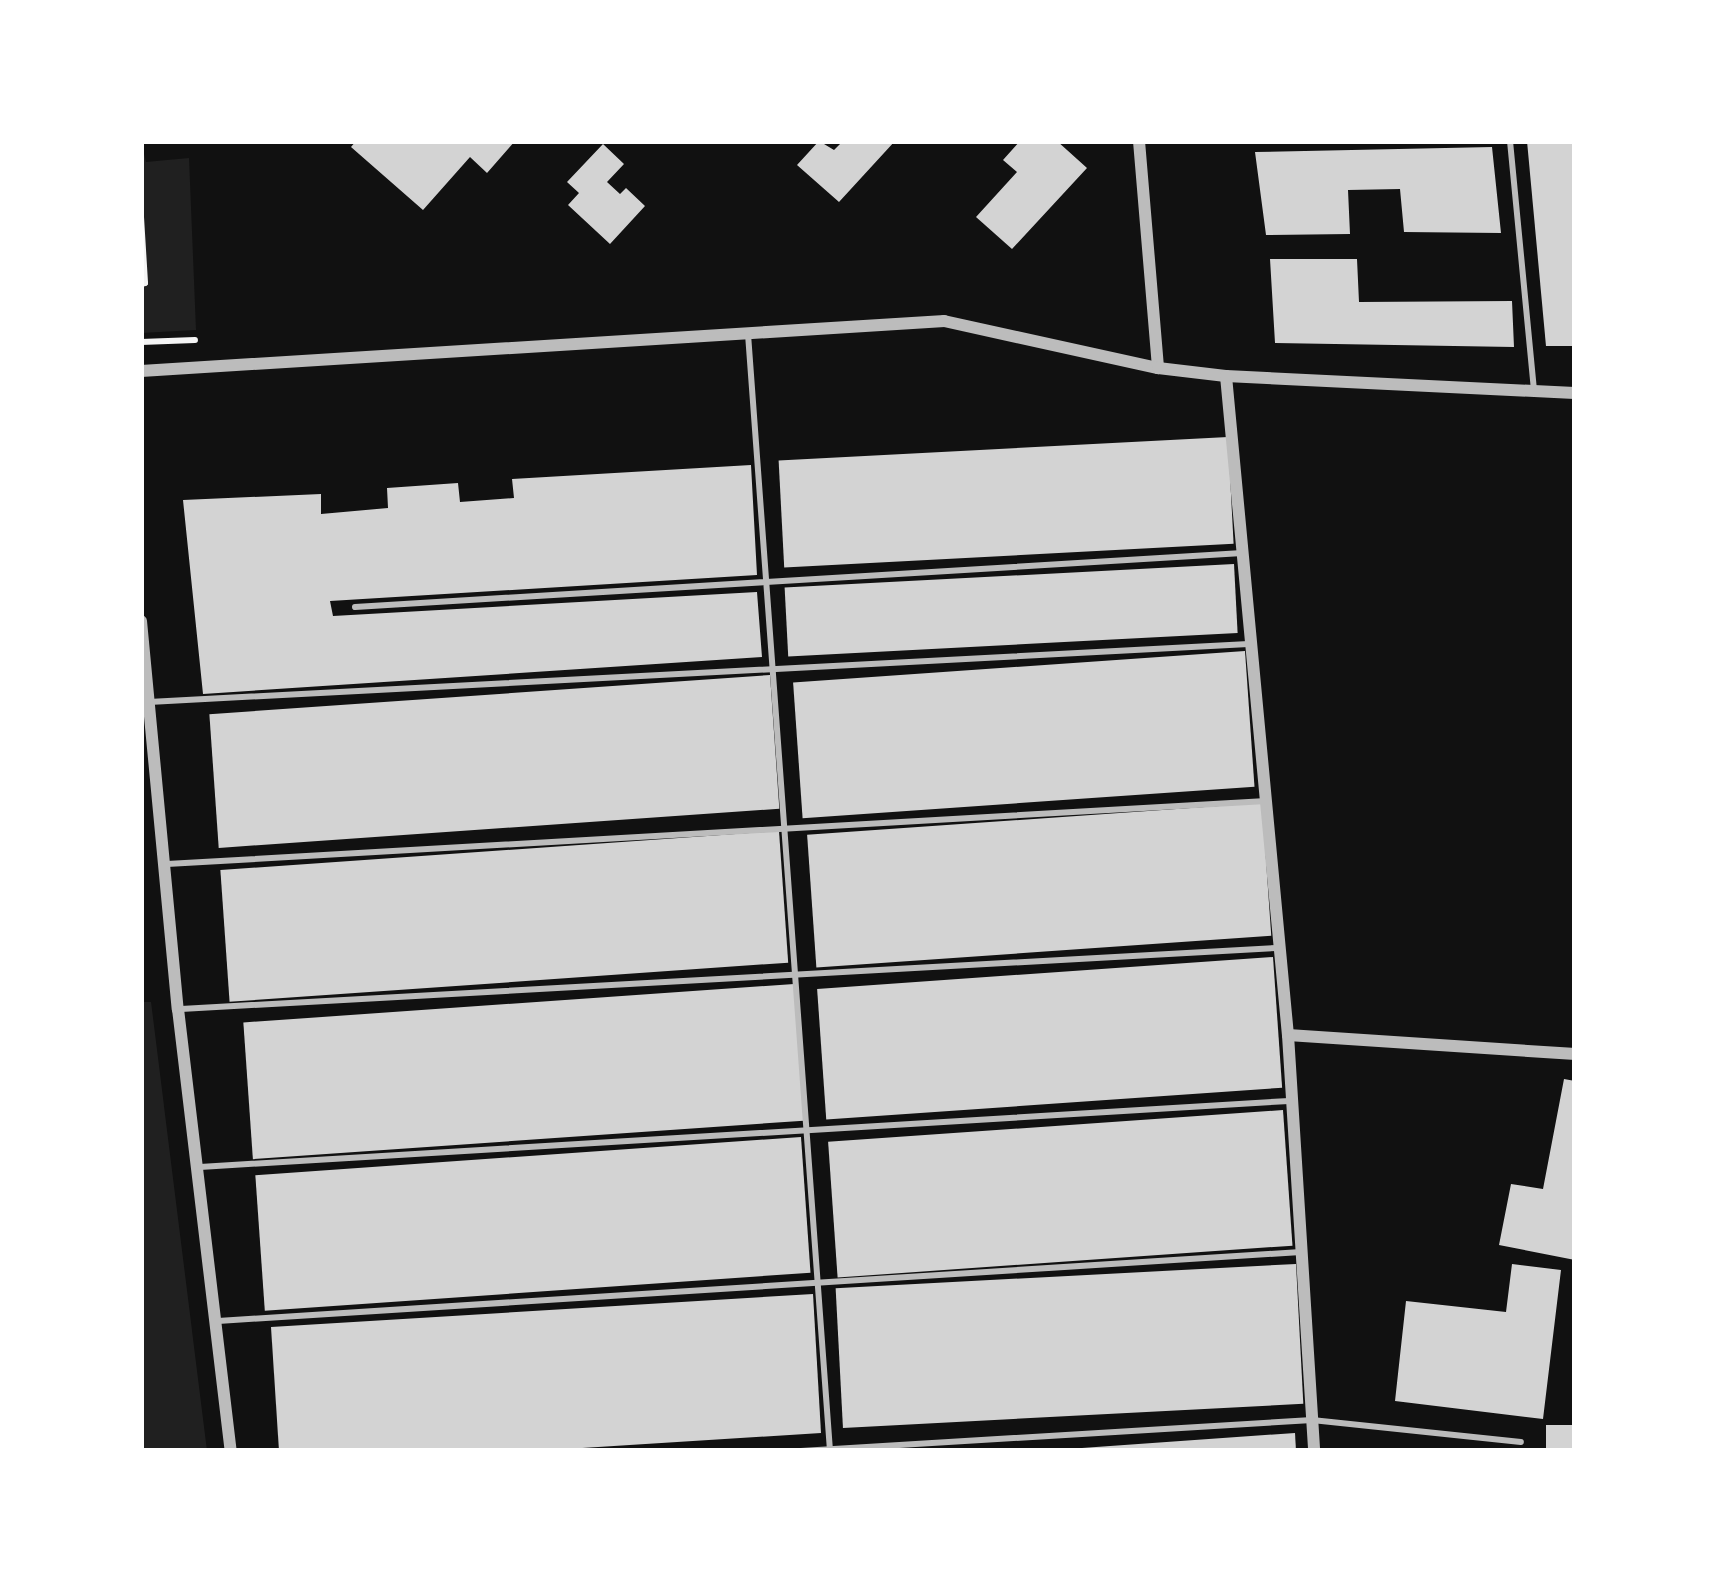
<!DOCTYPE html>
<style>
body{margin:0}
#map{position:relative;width:1716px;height:1592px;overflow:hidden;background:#111;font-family:"Space Grotesk",sans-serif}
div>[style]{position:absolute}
.green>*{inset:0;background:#202020}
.building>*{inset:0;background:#d3d3d3;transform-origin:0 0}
.path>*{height:6px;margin:-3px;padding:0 3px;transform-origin:3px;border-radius:3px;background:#f5f5f5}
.service>*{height:6px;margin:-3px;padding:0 3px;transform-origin:3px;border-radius:3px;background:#bcbcbc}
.minor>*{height:12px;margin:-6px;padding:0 6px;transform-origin:6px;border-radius:6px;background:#bcbcbc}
span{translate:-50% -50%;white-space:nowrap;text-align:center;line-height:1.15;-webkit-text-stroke:9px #fff;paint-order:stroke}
.frame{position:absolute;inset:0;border:144px solid #fff;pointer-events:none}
</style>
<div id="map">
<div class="green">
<i style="clip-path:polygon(141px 141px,146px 162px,189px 158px,196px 330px,141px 333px)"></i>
<i style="clip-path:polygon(141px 1002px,151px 1002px,207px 1451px,141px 1451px)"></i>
</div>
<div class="building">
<i style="clip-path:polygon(356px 141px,515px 141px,487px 173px,470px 157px,423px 210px,351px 147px)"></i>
<i style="clip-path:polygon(819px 141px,834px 150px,843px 141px,895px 141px,839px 202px,797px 165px)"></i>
<i style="clip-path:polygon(1020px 141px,1057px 141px,1087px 168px,1012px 249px,976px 217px,1017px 172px,1003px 160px)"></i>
<i style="clip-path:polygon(1527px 141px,1575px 141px,1575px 346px,1546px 346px)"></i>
<i style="clip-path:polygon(603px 144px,624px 164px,607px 182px,620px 194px,626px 188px,645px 206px,610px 244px,568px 205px,579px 193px,567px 182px)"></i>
<i style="clip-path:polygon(1492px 147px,1501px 233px,1404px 232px,1400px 189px,1348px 190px,1350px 234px,1266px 235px,1255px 152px)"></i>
<i style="clip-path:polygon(1270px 259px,1357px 259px,1359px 302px,1512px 301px,1514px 347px,1275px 343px)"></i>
<i style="left:1228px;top:437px;width:107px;height:450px;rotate:87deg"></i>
<i style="clip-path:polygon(751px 465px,757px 575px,330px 601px,333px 616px,757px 592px,762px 657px,203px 694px,183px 500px,321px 494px,321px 514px,388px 508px,387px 488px,458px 483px,460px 502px,514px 498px,512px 479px)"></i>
<i style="left:1234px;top:564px;width:69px;height:450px;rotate:87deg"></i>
<i style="left:1245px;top:651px;width:136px;height:453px;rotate:86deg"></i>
<i style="left:770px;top:675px;width:134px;height:562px;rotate:86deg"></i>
<i style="left:1262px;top:803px;width:133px;height:456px;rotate:86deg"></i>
<i style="left:779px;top:831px;width:132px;height:560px;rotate:86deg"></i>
<i style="left:1273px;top:957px;width:131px;height:457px;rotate:86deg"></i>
<i style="left:794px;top:984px;width:137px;height:552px;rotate:86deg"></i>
<i style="clip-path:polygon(1564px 1079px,1575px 1081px,1575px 1260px,1499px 1245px,1511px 1184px,1543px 1189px)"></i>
<i style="left:1283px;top:1110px;width:136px;height:456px;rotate:86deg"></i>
<i style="left:801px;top:1137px;width:136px;height:547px;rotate:86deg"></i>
<i style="left:1296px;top:1264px;width:140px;height:461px;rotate:87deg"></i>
<i style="clip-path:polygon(1512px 1264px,1561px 1270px,1543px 1419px,1395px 1401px,1406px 1301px,1506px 1312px)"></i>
<i style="clip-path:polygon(813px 1294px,821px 1433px,535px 1451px,279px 1451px,271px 1327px)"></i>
<i style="left:1575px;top:1425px;width:26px;height:29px;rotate:90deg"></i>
<i style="clip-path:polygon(1295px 1433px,1296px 1451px,1082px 1451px,1082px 1448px)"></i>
</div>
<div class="path">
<i style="left:141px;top:217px;width:66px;rotate:86.5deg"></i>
<i style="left:145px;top:283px;width:4px;rotate:166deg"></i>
<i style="left:141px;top:342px;width:54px;rotate:-2.1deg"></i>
</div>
<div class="service">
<i style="left:1510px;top:141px;width:248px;rotate:84.5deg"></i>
<i style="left:748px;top:334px;width:1120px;rotate:85.8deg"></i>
<i style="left:355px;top:607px;width:889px;rotate:-3.48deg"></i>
<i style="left:149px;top:702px;width:1101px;rotate:-3.02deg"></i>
<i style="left:167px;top:864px;width:1101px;rotate:-3.28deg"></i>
<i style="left:181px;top:1009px;width:1097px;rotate:-3.19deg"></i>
<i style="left:200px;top:1167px;width:1091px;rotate:-3.47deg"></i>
<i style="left:218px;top:1321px;width:1085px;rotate:-3.65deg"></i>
<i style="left:801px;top:1451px;width:512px;rotate:-3.47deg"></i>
<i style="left:1312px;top:1420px;width:210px;rotate:6deg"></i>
</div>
<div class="minor">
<i style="left:1139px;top:141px;width:228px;rotate:85.2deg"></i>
<i style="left:141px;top:371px;width:805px;rotate:-3.56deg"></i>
<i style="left:944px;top:321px;width:219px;rotate:12.4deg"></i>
<i style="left:1158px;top:368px;width:68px;rotate:6.7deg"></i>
<i style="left:1226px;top:376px;width:349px;rotate:2.8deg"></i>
<i style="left:1226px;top:376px;width:662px;rotate:84.63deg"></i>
<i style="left:1288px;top:1035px;width:417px;rotate:86.4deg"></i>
<i style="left:141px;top:621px;width:390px;rotate:84.6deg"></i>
<i style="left:178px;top:1009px;width:445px;rotate:83.2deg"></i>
<i style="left:1288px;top:1035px;width:288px;rotate:3.8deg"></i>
</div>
<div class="frame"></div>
</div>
